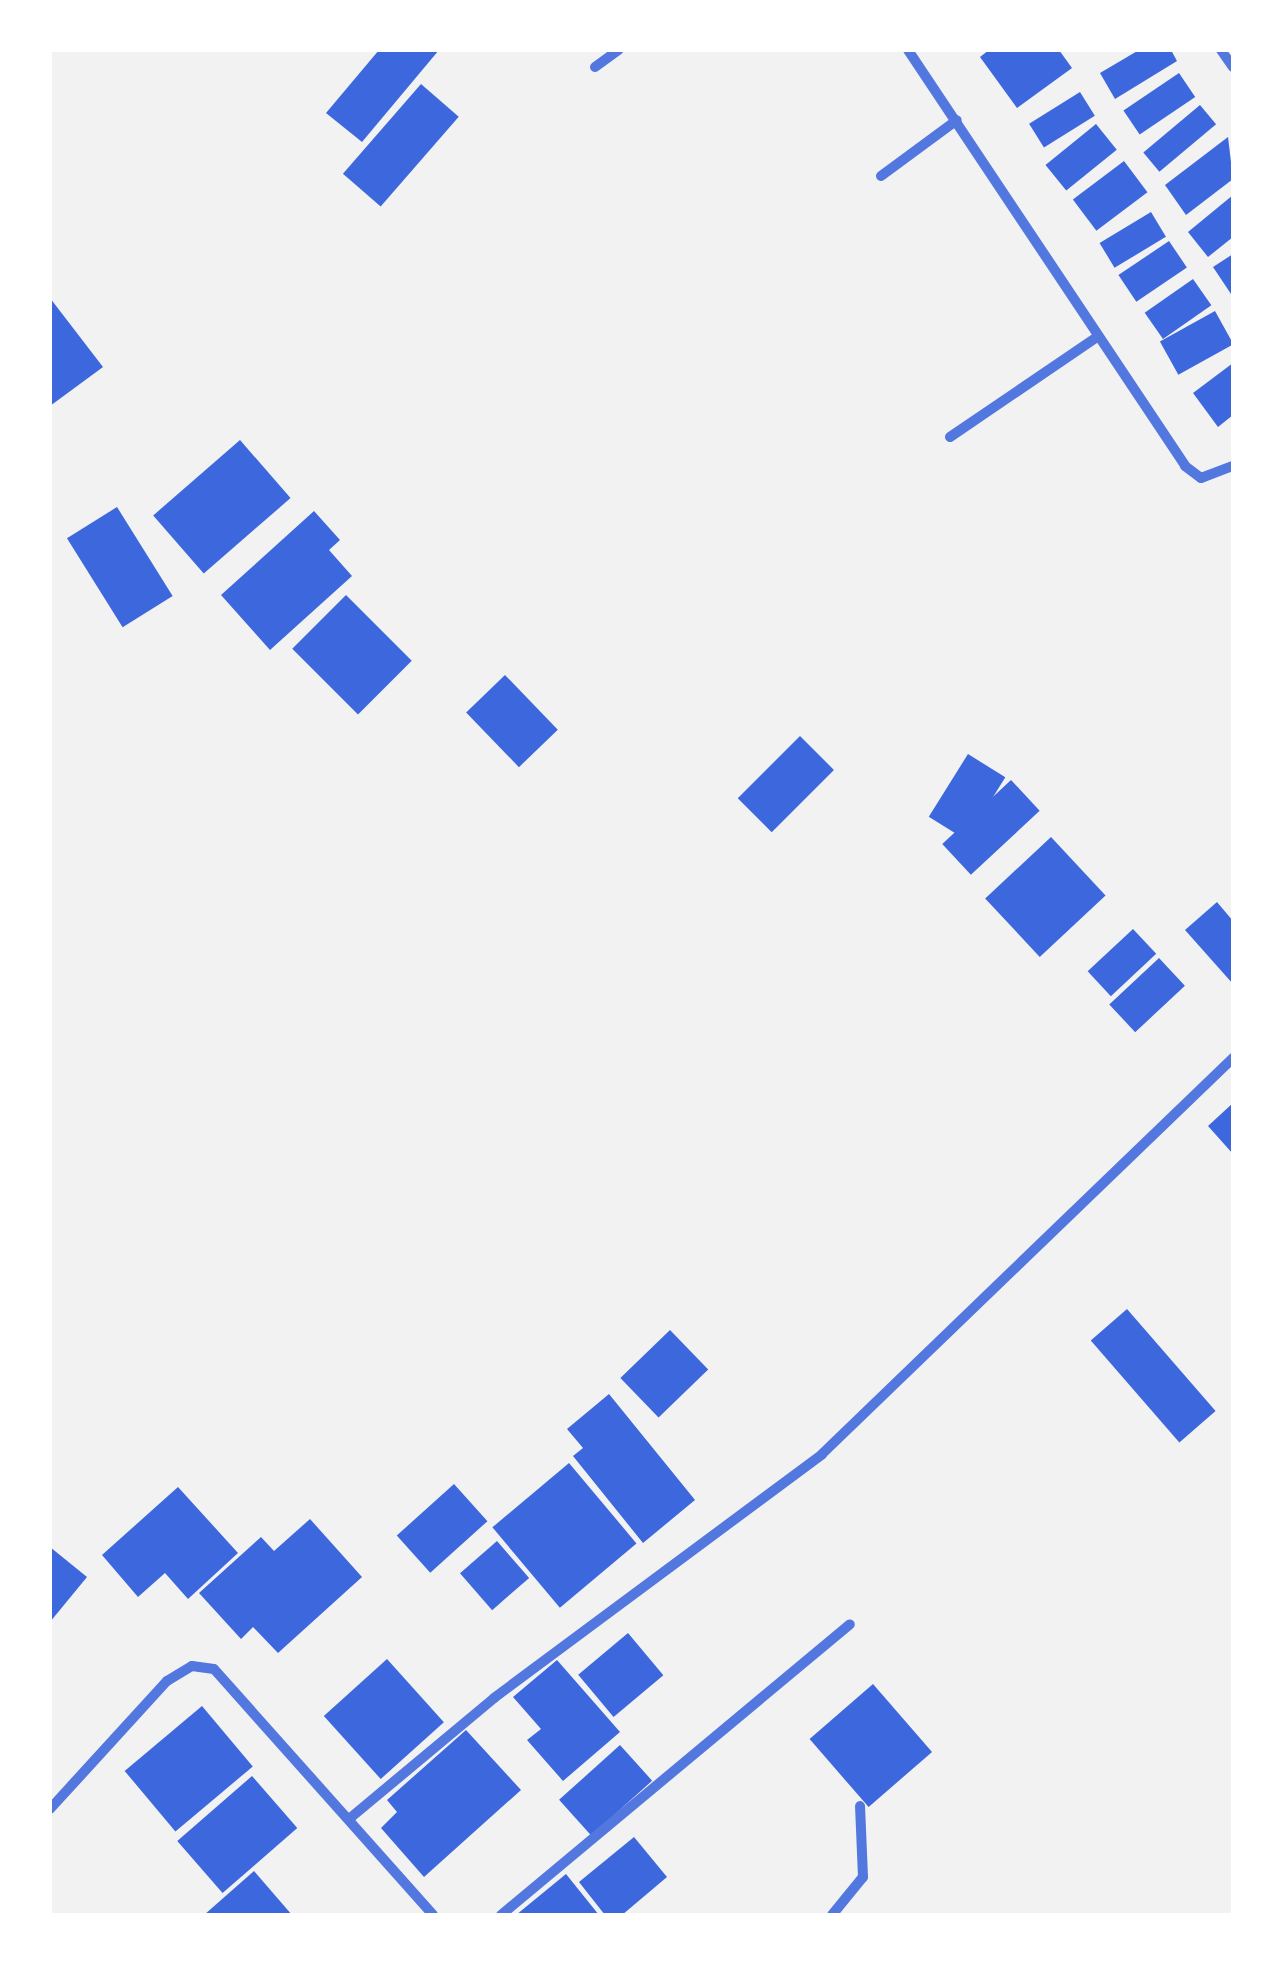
<!DOCTYPE html>
<style>
body{margin:0}
#map{position:relative;width:1283px;height:1965px;overflow:hidden;background:#f2f2f2;font-family:"Fira Sans",sans-serif}
div>[style]{position:absolute}
.building>*{inset:0;background:#3d67dc;transform-origin:0 0}
.minor>*{height:10px;margin:-5px;padding:0 5px;transform-origin:5px;border-radius:5px;background:#5277de}
span{translate:-50% -50%;white-space:nowrap;text-align:center;line-height:1.15;-webkit-text-stroke:8px #fff;paint-order:stroke}
.frame{position:absolute;inset:0;border:52px solid #fff;pointer-events:none}
</style>
<div id="map">
<div class="building">
<i style="clip-path:polygon(379px 50px,439px 50px,362px 142px,326px 113px)"></i>
<i style="clip-path:polygon(989px 50px,1059px 50px,1072px 68px,1017px 108px,980px 57px)"></i>
<i style="clip-path:polygon(1139px 50px,1171px 50px,1177px 61px,1115px 99px,1100px 73px)"></i>
<i style="left:1179px;top:73px;width:29px;height:67px;rotate:56deg"></i>
<i style="left:421px;top:84px;width:50px;height:119px;rotate:41deg"></i>
<i style="left:1080px;top:92px;width:28px;height:60px;rotate:58deg"></i>
<i style="left:1200px;top:105px;width:25px;height:74px;rotate:50deg"></i>
<i style="left:1096px;top:124px;width:33px;height:65px;rotate:51deg"></i>
<i style="clip-path:polygon(1228px 137px,1233px 179px,1186px 215px,1165px 185px)"></i>
<i style="left:1124px;top:161px;width:39px;height:64px;rotate:53deg"></i>
<i style="clip-path:polygon(1233px 195px,1233px 237px,1208px 257px,1188px 232px)"></i>
<i style="left:1151px;top:212px;width:29px;height:60px;rotate:59deg"></i>
<i style="left:1169px;top:241px;width:32px;height:61px;rotate:56deg"></i>
<i style="clip-path:polygon(1233px 254px,1233px 297px,1213px 267px)"></i>
<i style="left:1193px;top:279px;width:32px;height:59px;rotate:55deg"></i>
<i style="clip-path:polygon(50px 298px,103px 367px,50px 406px)"></i>
<i style="left:1215px;top:311px;width:38px;height:63px;rotate:61deg"></i>
<i style="clip-path:polygon(1233px 363px,1233px 415px,1218px 427px,1193px 393px)"></i>
<i style="left:240px;top:440px;width:77px;height:115px;rotate:49deg"></i>
<i style="left:117px;top:507px;width:105px;height:59px;rotate:58deg"></i>
<i style="clip-path:polygon(314px 511px,340px 540px,329px 550px,352px 576px,270px 650px,221px 595px)"></i>
<i style="left:346px;top:595px;width:93px;height:76px;rotate:45deg"></i>
<i style="left:505px;top:675px;width:76px;height:54px;rotate:46deg"></i>
<i style="left:800px;top:736px;width:48px;height:88px;rotate:45deg"></i>
<i style="left:968px;top:754px;width:44px;height:74px;rotate:32deg"></i>
<i style="left:1011px;top:780px;width:42px;height:94px;rotate:47deg"></i>
<i style="left:1051px;top:837px;width:80px;height:90px;rotate:47deg"></i>
<i style="clip-path:polygon(1217px 902px,1233px 921px,1233px 984px,1185px 930px)"></i>
<i style="left:1133px;top:929px;width:34px;height:62px;rotate:47deg"></i>
<i style="left:1159px;top:958px;width:38px;height:68px;rotate:47deg"></i>
<i style="clip-path:polygon(1233px 1103px,1233px 1154px,1208px 1126px)"></i>
<i style="left:1127px;top:1309px;width:135px;height:48px;rotate:49deg"></i>
<i style="left:670px;top:1330px;width:55px;height:69px;rotate:46deg"></i>
<i style="clip-path:polygon(609px 1394px,695px 1500px,643px 1543px,573px 1456px,583px 1448px,567px 1429px)"></i>
<i style="left:569px;top:1463px;width:105px;height:100px;rotate:50deg"></i>
<i style="left:454px;top:1484px;width:50px;height:77px;rotate:48deg"></i>
<i style="clip-path:polygon(178px 1487px,238px 1553px,188px 1599px,165px 1573px,138px 1597px,102px 1555px)"></i>
<i style="clip-path:polygon(310px 1519px,362px 1577px,278px 1653px,253px 1627px,241px 1639px,199px 1593px,261px 1537px,274px 1551px)"></i>
<i style="left:497px;top:1541px;width:49px;height:49px;rotate:49deg"></i>
<i style="clip-path:polygon(50px 1547px,87px 1577px,50px 1622px)"></i>
<i style="left:628px;top:1633px;width:55px;height:65px;rotate:50deg"></i>
<i style="left:387px;top:1659px;width:85px;height:85px;rotate:48deg"></i>
<i style="clip-path:polygon(557px 1660px,620px 1732px,563px 1781px,527px 1740px,541px 1729px,513px 1697px)"></i>
<i style="left:873px;top:1684px;width:90px;height:84px;rotate:49deg"></i>
<i style="left:202px;top:1706px;width:79px;height:101px;rotate:50deg"></i>
<i style="clip-path:polygon(466px 1730px,521px 1790px,424px 1877px,381px 1828px,397px 1812px,387px 1800px)"></i>
<i style="left:620px;top:1745px;width:48px;height:82px;rotate:48deg"></i>
<i style="left:252px;top:1776px;width:69px;height:99px;rotate:49deg"></i>
<i style="clip-path:polygon(634px 1837px,667px 1877px,622px 1915px,605px 1915px,579px 1882px)"></i>
<i style="clip-path:polygon(254px 1871px,292px 1915px,204px 1915px)"></i>
<i style="clip-path:polygon(566px 1874px,599px 1915px,516px 1915px)"></i>
</div>
<div class="minor">
<i style="left:908px;top:50px;width:500px;rotate:56.3deg"></i>
<i style="left:1185px;top:466px;width:20px;rotate:37deg"></i>
<i style="left:1201px;top:478px;width:34px;rotate:-21deg"></i>
<i style="left:1221px;top:50px;width:21px;rotate:55deg"></i>
<i style="left:595px;top:67px;width:29px;rotate:-36deg"></i>
<i style="left:881px;top:176px;width:94px;rotate:-36.4deg"></i>
<i style="left:950px;top:437px;width:178px;rotate:-34.2deg"></i>
<i style="left:50px;top:1809px;width:173px;rotate:-47.6deg"></i>
<i style="left:167px;top:1681px;width:29px;rotate:-31deg"></i>
<i style="left:192px;top:1666px;width:22px;rotate:8deg"></i>
<i style="left:214px;top:1669px;width:329px;rotate:48.3deg"></i>
<i style="left:349px;top:1819px;width:189px;rotate:-39.8deg"></i>
<i style="left:494px;top:1698px;width:409px;rotate:-36.6deg"></i>
<i style="left:822px;top:1454px;width:571px;rotate:-43.94deg"></i>
<i style="left:501px;top:1915px;width:454px;rotate:-39.8deg"></i>
<i style="left:832px;top:1915px;width:49px;rotate:-50.8deg"></i>
<i style="left:863px;top:1877px;width:71px;rotate:-92.4deg"></i>
</div>
<div class="frame"></div>
</div>
